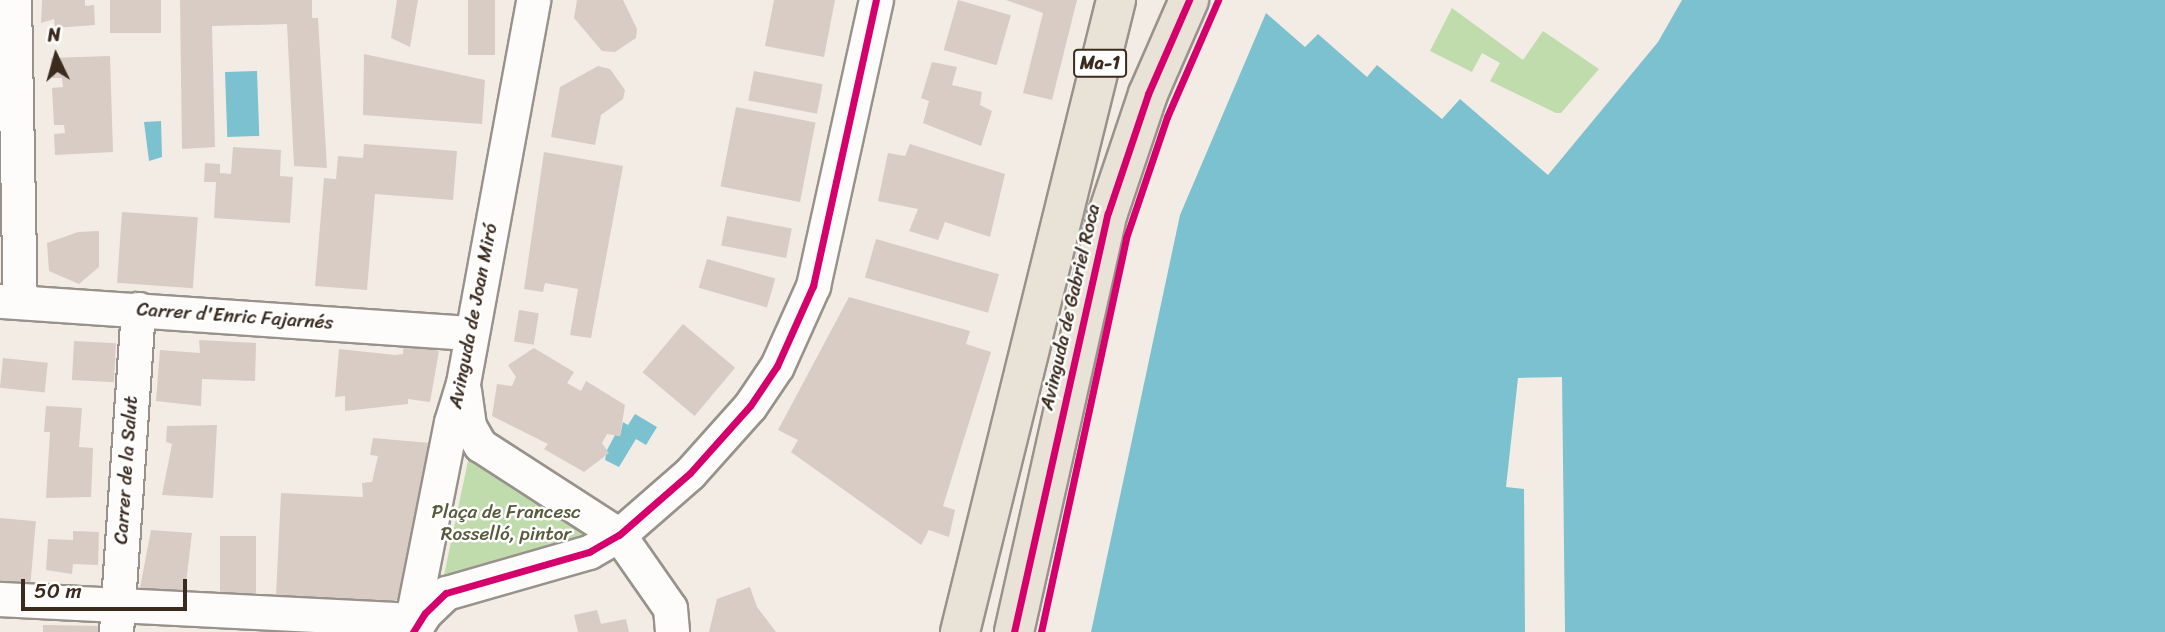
<!DOCTYPE html>
<meta charset="utf-8">
<style>
body{margin:0}
#map{position:relative;width:2165px;height:632px;overflow:hidden;background:#f3ece4;font-family:Sriracha,sans-serif}
div>[style]{position:absolute}
.green>*{inset:0;background:#c1dcac}
.water>*{inset:0;background:#7cc1d0;transform-origin:0 0}
.building>*{inset:0;background:#d9ccc5;transform-origin:0 0}
.roads{filter:drop-shadow(2px 0 #99928c) drop-shadow(-2px 0 #99928c) drop-shadow(0 2px #99928c) drop-shadow(0 -2px #99928c)}
.minor>*{height:33px;margin:-16.5px;padding:0 16.5px;transform-origin:16.5px;border-radius:16.5px;background:#fdfcfb}
.highway>*{height:38px;margin:-19px;padding:0 19px;transform-origin:19px;border-radius:19px;background:#e9e3d7}
.cycleway>*{height:7px;margin:-3.5px;padding:0 3.5px;transform-origin:3.5px;border-radius:3.5px;background:#d6006c}
span{translate:-50% -50%;white-space:nowrap;text-align:center;line-height:1.15;-webkit-text-stroke:5px #fff;paint-order:stroke}
.shield-label span{padding:2px 5px;background:#fff;border:2px solid;border-radius:5px;-webkit-text-stroke-width:0}
.shield-label{font-size:18px;color:#3b2a1e;font-weight:700}
.street-label{font-size:19px;color:#3b2a1e}
.park-label{font-size:19px;color:#575b3b}
.north{position:absolute;left:21px;top:21px;width:70px;height:70px;-webkit-text-stroke:5px #fff;paint-order:stroke;rotate:355deg;font-size:19px;font-weight:700;line-height:28px;text-align:center;color:#3b2a1e}
.north::after{content:'';display:block;margin:auto;width:24px;height:32px;background:#3b2a1e;clip-path:polygon(50% 0,100% 100%,50% 72%,0 100%)}
.scale{position:absolute;left:21px;top:579px;width:166px;height:32px;box-sizing:border-box;border:4px solid #3b2a1e;border-top:0;padding-left:9px;font-size:21px;line-height:24px;white-space:nowrap;color:#3b2a1e;-webkit-text-stroke:5px #fff;paint-order:stroke}
</style>
<div id="map">
<div class="green">
<i style="clip-path:polygon(1452px 8px,1523px 60px,1543px 31px,1599px 69px,1561px 113px,1556px 113px,1490px 81px,1500px 63px,1482px 53px,1472px 72px,1430px 51px)"></i>
<i style="clip-path:polygon(473px 437px,619px 535px,443px 580px)"></i>
</div>
<div class="water">
<i style="clip-path:polygon(1682px 0,2165px 0,2165px 632px,1565px 632px,1562px 377px,1518px 378px,1506px 487px,1524px 489px,1525px 632px,1091px 632px,1180px 215px,1266px 13px,1305px 47px,1318px 34px,1367px 77px,1377px 65px,1442px 119px,1460px 99px,1548px 175px,1658px 42px)"></i>
<i style="left:257px;top:71px;width:65px;height:32px;rotate:88deg"></i>
<i style="clip-path:polygon(161px 121px,162px 157px,149px 161px,144px 122px)"></i>
<i style="clip-path:polygon(635px 414px,657px 427px,646px 445px,636px 439px,619px 467px,605px 460px,607px 450px,615px 435px,620px 436px,623px 422px,628px 425px)"></i>
</div>
<div class="building">
<i style="clip-path:polygon(42px 0,85px 0,85px 6px,94px 5px,95px 25px,55px 28px,54px 19px,41px 23px)"></i>
<i style="left:110px;top:0;width:51px;height:33px"></i>
<i style="clip-path:polygon(180px 0,312px 0,312px 18px,318px 18px,327px 168px,294px 166px,287px 24px,212px 26px,215px 147px,182px 149px)"></i>
<i style="clip-path:polygon(397px 0,418px 0,410px 47px,391px 38px)"></i>
<i style="left:468px;top:0;width:27px;height:55px"></i>
<i style="clip-path:polygon(577px 0,623px 0,637px 29px,636px 38px,615px 52px,602px 51px,574px 18px)"></i>
<i style="clip-path:polygon(774px 0,835px 0,824px 57px,765px 46px)"></i>
<i style="left:958px;top:0;width:55px;height:52px;rotate:16deg"></i>
<i style="clip-path:polygon(1006px 0,1077px 0,1052px 100px,1023px 93px,1043px 13px)"></i>
<i style="clip-path:polygon(364px 54px,485px 80px,482px 124px,363px 115px)"></i>
<i style="clip-path:polygon(110px 56px,113px 152px,55px 155px,54px 134px,65px 133px,64px 125px,54px 125px,52px 88px,63px 87px,62px 78px,52px 78px,51px 58px)"></i>
<i style="clip-path:polygon(932px 62px,957px 67px,952px 85px,982px 92px,980px 105px,992px 111px,981px 146px,923px 123px,929px 101px,921px 98px)"></i>
<i style="clip-path:polygon(598px 66px,610px 69px,625px 90px,623px 99px,601px 115px,595px 145px,551px 137px,560px 87px)"></i>
<i style="left:754px;top:71px;width:70px;height:30px;rotate:11deg"></i>
<i style="left:736px;top:107px;width:81px;height:81px;rotate:11deg"></i>
<i style="clip-path:polygon(364px 144px,457px 151px,453px 200px,375px 194px,367px 290px,315px 286px,324px 178px,336px 179px,338px 156px,363px 158px)"></i>
<i style="clip-path:polygon(910px 144px,1005px 174px,990px 237px,945px 222px,938px 240px,909px 231px,918px 209px,878px 201px,888px 153px,905px 156px)"></i>
<i style="clip-path:polygon(233px 147px,281px 150px,280px 176px,293px 177px,290px 223px,214px 218px,216px 182px,204px 182px,205px 163px,220px 164px,220px 173px,231px 174px)"></i>
<i style="clip-path:polygon(544px 152px,623px 166px,591px 338px,570px 335px,578px 289px,545px 283px,543px 292px,524px 289px)"></i>
<i style="left:122px;top:212px;width:76px;height:71px;rotate:4deg"></i>
<i style="left:727px;top:216px;width:66px;height:30px;rotate:11deg"></i>
<i style="clip-path:polygon(99px 231px,99px 267px,79px 284px,49px 271px,47px 243px,78px 232px)"></i>
<i style="left:876px;top:239px;width:128px;height:40px;rotate:16deg"></i>
<i style="left:707px;top:259px;width:71px;height:30px;rotate:16deg"></i>
<i style="clip-path:polygon(849px 297px,970px 331px,966px 344px,991px 352px,943px 506px,955px 510px,949px 537px,929px 530px,921px 545px,791px 452px,798px 440px,778px 430px)"></i>
<i style="left:519px;top:310px;width:20px;height:32px;rotate:9deg"></i>
<i style="left:683px;top:324px;width:68px;height:63px;rotate:40deg"></i>
<i style="clip-path:polygon(199px 340px,256px 343px,255px 381px,202px 379px,201px 406px,156px 401px,160px 350px,200px 353px)"></i>
<i style="left:74px;top:341px;width:42px;height:39px;rotate:3deg"></i>
<i style="clip-path:polygon(404px 342px,439px 351px,430px 402px,408px 399px,408px 404px,345px 411px,345px 396px,335px 397px,339px 349px,395px 355px,403px 354px)"></i>
<i style="clip-path:polygon(534px 348px,574px 372px,567px 383px,581px 391px,586px 381px,625px 405px,620px 436px,607px 434px,602px 443px,609px 453px,584px 472px,544px 449px,548px 444px,492px 416px,497px 384px,512px 386px,516px 377px,508px 365px)"></i>
<i style="left:3px;top:358px;width:45px;height:30px;rotate:6deg"></i>
<i style="clip-path:polygon(46px 406px,82px 408px,79px 447px,93px 448px,91px 497px,46px 498px,50px 432px,44px 432px)"></i>
<i style="clip-path:polygon(217px 425px,213px 498px,162px 495px,172px 444px,166px 442px,167px 426px)"></i>
<i style="clip-path:polygon(373px 438px,430px 443px,400px 599px,385px 604px,276px 596px,281px 493px,363px 497px,362px 483px,372px 482px,378px 456px,370px 455px)"></i>
<i style="left:0;top:518px;width:36px;height:65px;rotate:5deg"></i>
<i style="clip-path:polygon(151px 530px,192px 533px,185px 591px,140px 588px)"></i>
<i style="clip-path:polygon(73px 531px,99px 532px,98px 565px,73px 564px,72px 574px,46px 570px,48px 539px,73px 540px)"></i>
<i style="left:220px;top:536px;width:36px;height:57px"></i>
<i style="clip-path:polygon(750px 587px,757px 607px,776px 632px,709px 632px,717px 599px)"></i>
<i style="clip-path:polygon(597px 610px,601px 624px,626px 619px,629px 632px,578px 632px,574px 615px)"></i>
<i style="clip-path:polygon(43px 625px,106px 626px,106px 632px,43px 632px)"></i>
</div>
<div class="roads">
<div class="minor">
<i style="left:14px;top:0;width:302px;rotate:88.9deg"></i>
<i style="left:0;top:301px;width:472px;rotate:3.9deg"></i>
<i style="left:464px;top:390px;width:36px;rotate:82deg"></i>
<i style="left:469px;top:426px;width:22px;rotate:60deg"></i>
<i style="left:480px;top:445px;width:166px;rotate:32.9deg"></i>
<i style="left:619px;top:535px;width:89px;rotate:55.1deg"></i>
<i style="left:670px;top:608px;width:24px;rotate:85deg"></i>
<i style="left:0;top:599px;width:413px;rotate:2.9deg"></i>
<i style="left:410px;top:629px;width:211px;rotate:-78.8deg"></i>
<i style="left:451px;top:422px;width:41px;rotate:-72.9deg"></i>
<i style="left:463px;top:383px;width:389px;rotate:-79.6deg"></i>
<i style="left:116px;top:632px;width:324px;rotate:-86.1deg"></i>
<i style="left:413px;top:632px;width:22px;rotate:-58deg"></i>
<i style="left:425px;top:613px;width:29px;rotate:-44deg"></i>
<i style="left:446px;top:593px;width:149px;rotate:-16deg"></i>
<i style="left:589px;top:552px;width:34px;rotate:-30deg"></i>
<i style="left:619px;top:535px;width:94px;rotate:-41.1deg"></i>
<i style="left:690px;top:473px;width:90px;rotate:-48.2deg"></i>
<i style="left:750px;top:406px;width:48px;rotate:-56deg"></i>
<i style="left:777px;top:366px;width:88px;rotate:-65.8deg"></i>
<i style="left:813px;top:286px;width:293px;rotate:-77.6deg"></i>
</div>
<div class="highway">
<i style="left:960px;top:632px;width:651px;rotate:-76.13deg"></i>
<i style="left:1014px;top:632px;width:429px;rotate:-77.4deg"></i>
<i style="left:1108px;top:213px;width:126px;rotate:-71.4deg"></i>
<i style="left:1148px;top:94px;width:103px;rotate:-66.4deg"></i>
</div>
</div>
<div class="cycleway">
<i style="left:413px;top:632px;width:22px;rotate:-58deg"></i>
<i style="left:425px;top:613px;width:29px;rotate:-44deg"></i>
<i style="left:446px;top:593px;width:149px;rotate:-16deg"></i>
<i style="left:589px;top:552px;width:34px;rotate:-30deg"></i>
<i style="left:619px;top:535px;width:94px;rotate:-41.1deg"></i>
<i style="left:690px;top:473px;width:90px;rotate:-48.2deg"></i>
<i style="left:750px;top:406px;width:48px;rotate:-56deg"></i>
<i style="left:777px;top:366px;width:88px;rotate:-65.8deg"></i>
<i style="left:813px;top:286px;width:293px;rotate:-77.6deg"></i>
<i style="left:1014px;top:632px;width:429px;rotate:-77.4deg"></i>
<i style="left:1108px;top:213px;width:126px;rotate:-71.4deg"></i>
<i style="left:1148px;top:94px;width:103px;rotate:-66.4deg"></i>
<i style="left:1041px;top:632px;width:403px;rotate:-77.8deg"></i>
<i style="left:1126px;top:238px;width:128px;rotate:-71.3deg"></i>
<i style="left:1167px;top:117px;width:128px;rotate:-66.4deg"></i>
</div>
<div class="shield-label">
<span style="left:1100px;top:63px">Ma-1</span>
</div>
<div class="street-label">
<span style="left:1070px;top:307px;rotate:-77deg">Avinguda de Gabriel Roca</span>
<span style="left:235px;top:316px;rotate:4deg">Carrer d'Enric Fajarnés</span>
<span style="left:473px;top:316px;rotate:-79deg">Avinguda de Joan Miró</span>
<span style="left:126px;top:470px;rotate:-86deg">Carrer de la Salut</span>
</div>
<div class="park-label">
<span style="left:506px;top:523px">Plaça de Francesc<br>Rosselló, pintor</span>
</div>
<div class="north">N</div>
<div class="scale">50 m</div>
</div>
